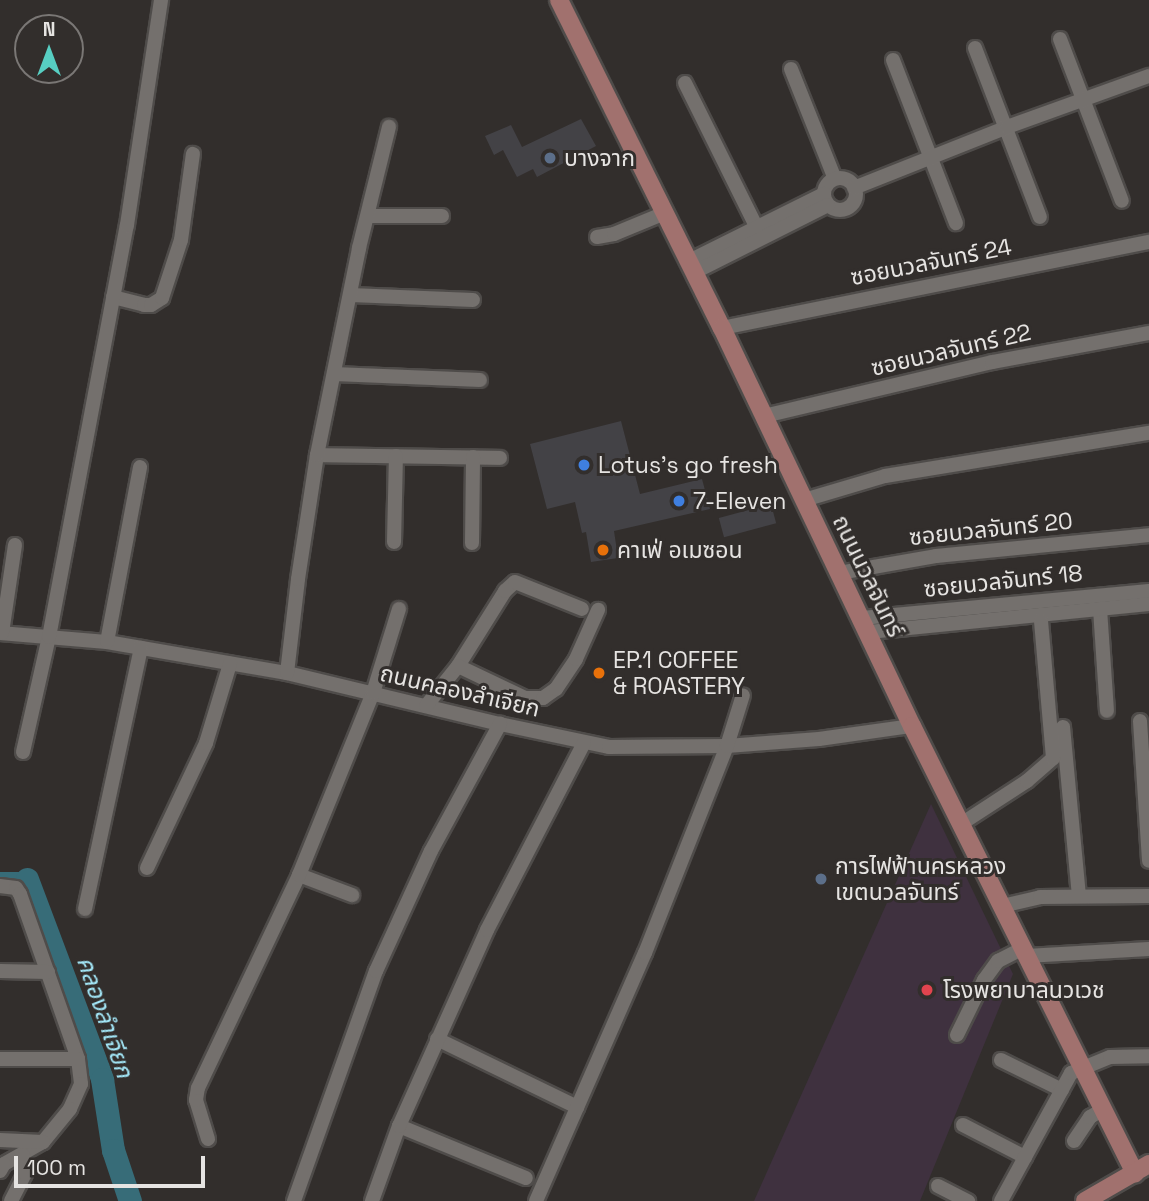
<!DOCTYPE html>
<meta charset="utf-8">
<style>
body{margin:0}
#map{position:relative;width:1149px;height:1201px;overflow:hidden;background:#322e2c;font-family:"Space Grotesk","Noto Sans Thai",sans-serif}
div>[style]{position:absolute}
.medical>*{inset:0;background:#3f313f}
.canal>*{height:14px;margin:-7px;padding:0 7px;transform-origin:7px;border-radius:7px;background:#376c78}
.river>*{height:23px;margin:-11.5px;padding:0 11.5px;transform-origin:11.5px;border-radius:11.5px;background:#376c78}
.building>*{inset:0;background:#434246;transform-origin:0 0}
.roads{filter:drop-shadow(2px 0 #4f4c4a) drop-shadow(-2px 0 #4f4c4a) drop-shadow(0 2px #4f4c4a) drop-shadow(0 -2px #4f4c4a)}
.minor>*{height:14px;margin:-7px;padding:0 7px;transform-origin:7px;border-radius:7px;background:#74706d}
.minor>.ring{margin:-7px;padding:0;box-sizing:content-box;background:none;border:14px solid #74706d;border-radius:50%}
.major>*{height:18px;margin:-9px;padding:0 9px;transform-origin:9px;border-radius:9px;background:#a1716e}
.dots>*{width:19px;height:19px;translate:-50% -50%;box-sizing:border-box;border:4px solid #322e2c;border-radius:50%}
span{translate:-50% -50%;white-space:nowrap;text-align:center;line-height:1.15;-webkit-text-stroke:6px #322e2c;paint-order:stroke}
.poi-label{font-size:23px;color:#e6e4e2}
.left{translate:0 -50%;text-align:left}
.street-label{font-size:23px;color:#e6e4e2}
.water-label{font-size:24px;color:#a4e8f9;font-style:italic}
.north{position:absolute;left:14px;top:14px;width:70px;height:70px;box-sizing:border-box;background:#322e2c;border:2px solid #7a7775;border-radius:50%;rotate:0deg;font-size:19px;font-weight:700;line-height:28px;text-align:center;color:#e6e4e2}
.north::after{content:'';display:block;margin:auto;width:24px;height:32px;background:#57cec2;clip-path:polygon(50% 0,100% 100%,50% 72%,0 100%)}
.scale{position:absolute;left:14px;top:1156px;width:191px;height:32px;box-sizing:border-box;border:4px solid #e6e4e2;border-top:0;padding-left:9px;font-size:21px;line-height:24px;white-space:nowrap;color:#e6e4e2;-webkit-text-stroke:5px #322e2c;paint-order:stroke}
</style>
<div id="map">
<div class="medical">
<i style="clip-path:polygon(931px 804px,1013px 974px,920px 1201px,754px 1201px)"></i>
</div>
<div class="canal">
<i style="left:0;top:879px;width:27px"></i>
</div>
<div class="river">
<i style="left:27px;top:879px;width:214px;rotate:69.4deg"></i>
<i style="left:102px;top:1079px;width:72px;rotate:81.2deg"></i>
<i style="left:113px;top:1150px;width:54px;rotate:71.6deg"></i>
</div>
<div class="building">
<i style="clip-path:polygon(581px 119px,596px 146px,537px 177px,533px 169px,517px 177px,503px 150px,494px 155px,485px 136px,511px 125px,522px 147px)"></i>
<i style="clip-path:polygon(621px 421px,640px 494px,702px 479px,710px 509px,614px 531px,618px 558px,591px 562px,586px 532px,582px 533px,575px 502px,547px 509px,530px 444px)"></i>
<i style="left:771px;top:504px;width:20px;height:54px;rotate:75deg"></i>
</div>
<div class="roads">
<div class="minor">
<i style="left:1060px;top:39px;width:173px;rotate:69.1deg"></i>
<i style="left:975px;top:48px;width:181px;rotate:69deg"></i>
<i style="left:893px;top:60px;width:175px;rotate:68.9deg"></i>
<i style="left:791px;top:69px;width:118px;rotate:68.2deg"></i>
<i style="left:685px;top:83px;width:160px;rotate:63.6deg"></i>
<i class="ring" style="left:824px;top:178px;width:18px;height:18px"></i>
<i style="left:854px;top:188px;width:165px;rotate:-21.7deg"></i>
<i style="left:1007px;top:127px;width:151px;rotate:-19.8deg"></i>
<i style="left:368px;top:216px;width:74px"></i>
<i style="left:597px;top:237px;width:17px;rotate:-10deg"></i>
<i style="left:614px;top:234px;width:55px;rotate:-22.4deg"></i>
<i style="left:689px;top:261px;width:151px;rotate:-26.4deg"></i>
<i style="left:695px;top:272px;width:149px;rotate:-26.7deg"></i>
<i style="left:351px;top:295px;width:122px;rotate:2.3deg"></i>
<i style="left:113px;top:297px;width:32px;rotate:14deg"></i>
<i style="left:144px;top:305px;width:7px"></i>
<i style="left:151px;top:305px;width:13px;rotate:-32deg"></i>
<i style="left:162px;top:298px;width:61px;rotate:-71.9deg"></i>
<i style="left:181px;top:240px;width:87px;rotate:-82.1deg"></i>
<i style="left:722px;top:328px;width:436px;rotate:-11.4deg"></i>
<i style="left:335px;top:374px;width:145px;rotate:2.4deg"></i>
<i style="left:764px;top:416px;width:234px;rotate:-13.3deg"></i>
<i style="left:992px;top:362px;width:160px;rotate:-10.5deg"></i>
<i style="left:317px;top:455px;width:183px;rotate:0.9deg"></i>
<i style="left:804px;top:500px;width:84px;rotate:-16.5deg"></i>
<i style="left:885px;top:476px;width:267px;rotate:-9.3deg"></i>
<i style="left:394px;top:542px;width:86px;rotate:-88.7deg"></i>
<i style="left:472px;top:543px;width:86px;rotate:-89.3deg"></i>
<i style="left:839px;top:573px;width:98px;rotate:-9.9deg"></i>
<i style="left:936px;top:556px;width:214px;rotate:-5.6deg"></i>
<i style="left:1100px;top:609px;width:102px;rotate:86.1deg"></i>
<i style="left:862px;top:618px;width:288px;rotate:-5.4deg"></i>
<i style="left:869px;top:632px;width:281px;rotate:-5.7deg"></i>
<i style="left:0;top:633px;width:107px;rotate:4.8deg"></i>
<i style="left:107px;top:642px;width:183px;rotate:9.8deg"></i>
<i style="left:287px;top:673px;width:219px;rotate:13.5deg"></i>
<i style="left:500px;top:724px;width:111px;rotate:11.9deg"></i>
<i style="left:609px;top:747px;width:118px;rotate:-0.5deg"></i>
<i style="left:727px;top:746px;width:92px;rotate:-4.4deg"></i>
<i style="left:819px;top:739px;width:94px;rotate:-8deg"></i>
<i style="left:2px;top:633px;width:89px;rotate:-81.6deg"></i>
<i style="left:107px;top:642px;width:178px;rotate:-79.3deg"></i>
<i style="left:458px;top:666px;width:89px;rotate:-57.9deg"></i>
<i style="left:505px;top:591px;width:13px;rotate:-42deg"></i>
<i style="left:515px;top:582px;width:72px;rotate:21.9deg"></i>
<i style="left:287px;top:673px;width:95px;rotate:-83.3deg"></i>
<i style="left:298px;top:579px;width:125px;rotate:-81.3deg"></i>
<i style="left:317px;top:455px;width:211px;rotate:-78.5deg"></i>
<i style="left:359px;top:248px;width:125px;rotate:-76.1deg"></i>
<i style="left:426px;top:706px;width:51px;rotate:-51.3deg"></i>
<i style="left:458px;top:666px;width:74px;rotate:25.5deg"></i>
<i style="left:525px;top:698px;width:18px"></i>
<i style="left:543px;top:698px;width:16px;rotate:-35deg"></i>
<i style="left:556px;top:689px;width:36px;rotate:-56deg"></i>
<i style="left:576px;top:659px;width:54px;rotate:-65.8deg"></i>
<i style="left:1140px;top:721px;width:140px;rotate:86.3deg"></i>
<i style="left:1063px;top:727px;width:169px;rotate:84.6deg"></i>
<i style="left:23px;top:752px;width:118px;rotate:-77.3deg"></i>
<i style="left:49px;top:637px;width:419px;rotate:-79.3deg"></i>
<i style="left:127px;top:225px;width:228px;rotate:-81.4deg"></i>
<i style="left:961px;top:824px;width:79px;rotate:-33.1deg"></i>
<i style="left:1027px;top:781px;width:35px;rotate:-41deg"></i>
<i style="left:1053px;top:758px;width:137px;rotate:-95deg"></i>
<i style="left:147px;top:868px;width:138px;rotate:-64.7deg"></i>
<i style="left:206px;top:743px;width:83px;rotate:-73.1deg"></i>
<i style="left:299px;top:875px;width:57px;rotate:20.7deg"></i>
<i style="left:0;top:886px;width:16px;rotate:7deg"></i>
<i style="left:16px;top:888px;width:7px;rotate:56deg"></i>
<i style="left:20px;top:894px;width:175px;rotate:70.6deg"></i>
<i style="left:78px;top:1059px;width:25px;rotate:83deg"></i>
<i style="left:81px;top:1084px;width:27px;rotate:114deg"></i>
<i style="left:70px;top:1109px;width:43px;rotate:129.3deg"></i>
<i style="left:43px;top:1142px;width:45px;rotate:150.6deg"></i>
<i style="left:4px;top:1164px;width:8px;rotate:120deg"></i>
<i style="left:1002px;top:906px;width:39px;rotate:-13deg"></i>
<i style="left:1040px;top:897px;width:109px;rotate:-0.5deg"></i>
<i style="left:85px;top:909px;width:267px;rotate:-77.9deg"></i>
<i style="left:1026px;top:956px;width:123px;rotate:-3.3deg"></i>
<i style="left:0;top:971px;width:48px;rotate:1.2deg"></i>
<i style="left:957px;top:1035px;width:61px;rotate:-63.9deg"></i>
<i style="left:984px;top:980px;width:24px;rotate:-54deg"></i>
<i style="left:998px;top:961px;width:28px;rotate:-27deg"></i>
<i style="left:437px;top:1039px;width:156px;rotate:25.9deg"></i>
<i style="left:0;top:1059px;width:78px"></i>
<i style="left:1001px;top:1060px;width:68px;rotate:26.2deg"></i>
<i style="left:963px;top:1125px;width:70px;rotate:27.3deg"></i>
<i style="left:399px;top:1126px;width:137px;rotate:22.3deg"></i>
<i style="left:208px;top:1139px;width:41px;rotate:-107.1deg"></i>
<i style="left:196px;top:1100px;width:12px;rotate:-81deg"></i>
<i style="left:198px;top:1088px;width:236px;rotate:-64.6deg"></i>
<i style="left:299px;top:875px;width:196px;rotate:-67.9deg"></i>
<i style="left:373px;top:693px;width:88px;rotate:-72.8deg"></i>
<i style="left:0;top:1140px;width:43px;rotate:2.7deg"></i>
<i style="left:1074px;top:1141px;width:29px;rotate:-56deg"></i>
<i style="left:1090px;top:1117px;width:16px;rotate:-30deg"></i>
<i style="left:938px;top:1186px;width:34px;rotate:27deg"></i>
<i style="left:11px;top:1201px;width:30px;rotate:-63deg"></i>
<i style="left:25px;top:1174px;width:19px;rotate:-96deg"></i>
<i style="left:294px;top:1201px;width:244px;rotate:-70.4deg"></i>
<i style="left:376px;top:971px;width:132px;rotate:-65.4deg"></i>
<i style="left:431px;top:851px;width:145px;rotate:-61.5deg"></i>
<i style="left:372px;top:1201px;width:80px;rotate:-70.2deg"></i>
<i style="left:399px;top:1126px;width:215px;rotate:-65.8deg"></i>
<i style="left:487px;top:930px;width:211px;rotate:-62.6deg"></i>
<i style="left:536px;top:1201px;width:271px;rotate:-66.3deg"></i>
<i style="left:645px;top:953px;width:223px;rotate:-68.4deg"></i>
<i style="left:727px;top:746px;width:53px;rotate:-72.6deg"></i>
<i style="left:1001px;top:1201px;width:146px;rotate:-61.3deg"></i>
<i style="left:1071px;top:1073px;width:42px;rotate:-22.3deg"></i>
<i style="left:1110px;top:1057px;width:39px;rotate:-1deg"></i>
</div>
<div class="major">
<i style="left:559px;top:0;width:366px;rotate:63.6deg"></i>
<i style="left:722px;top:328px;width:441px;rotate:64.5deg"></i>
<i style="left:912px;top:726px;width:500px;rotate:63.5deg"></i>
<i style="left:1085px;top:1201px;width:74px;rotate:-30deg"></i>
</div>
</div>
<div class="dots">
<i style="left:550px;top:158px;background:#5c6f8a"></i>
<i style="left:584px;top:465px;background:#3f7fe0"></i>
<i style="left:679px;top:501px;background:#3f7fe0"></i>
<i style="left:603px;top:550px;background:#e8710a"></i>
<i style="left:599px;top:673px;background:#e8710a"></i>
<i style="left:821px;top:879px;background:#5c6f8a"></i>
<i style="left:927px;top:990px;background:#e0444e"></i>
</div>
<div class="poi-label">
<span class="left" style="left:564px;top:158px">บางจาก</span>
<span class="left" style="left:598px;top:465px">Lotus's go fresh</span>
<span class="left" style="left:693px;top:501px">7-Eleven</span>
<span class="left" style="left:617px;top:550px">คาเฟ่ อเมซอน</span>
<span class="left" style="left:613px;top:673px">EP.1 COFFEE<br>&amp; ROASTERY</span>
<span class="left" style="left:835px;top:879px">การไฟฟ้านครหลวง<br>เขตนวลจันทร์</span>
<span class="left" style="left:943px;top:990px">โรงพยาบาลนวเวช</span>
</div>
<div class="street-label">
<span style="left:931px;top:262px;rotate:-11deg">ซอยนวลจันทร์ 24</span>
<span style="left:951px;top:350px;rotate:-13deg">ซอยนวลจันทร์ 22</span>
<span style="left:991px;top:529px;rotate:-6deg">ซอยนวลจันทร์ 20</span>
<span style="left:868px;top:576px;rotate:64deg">ถนนนวลจันทร์</span>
<span style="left:1003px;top:581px;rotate:-6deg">ซอยนวลจันทร์ 18</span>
<span style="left:460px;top:691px;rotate:13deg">ถนนคลองลำเจียก</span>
</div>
<div class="water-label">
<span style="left:105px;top:1017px;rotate:71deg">คลองลำเจียก</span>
</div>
<div class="north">N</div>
<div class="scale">100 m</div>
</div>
